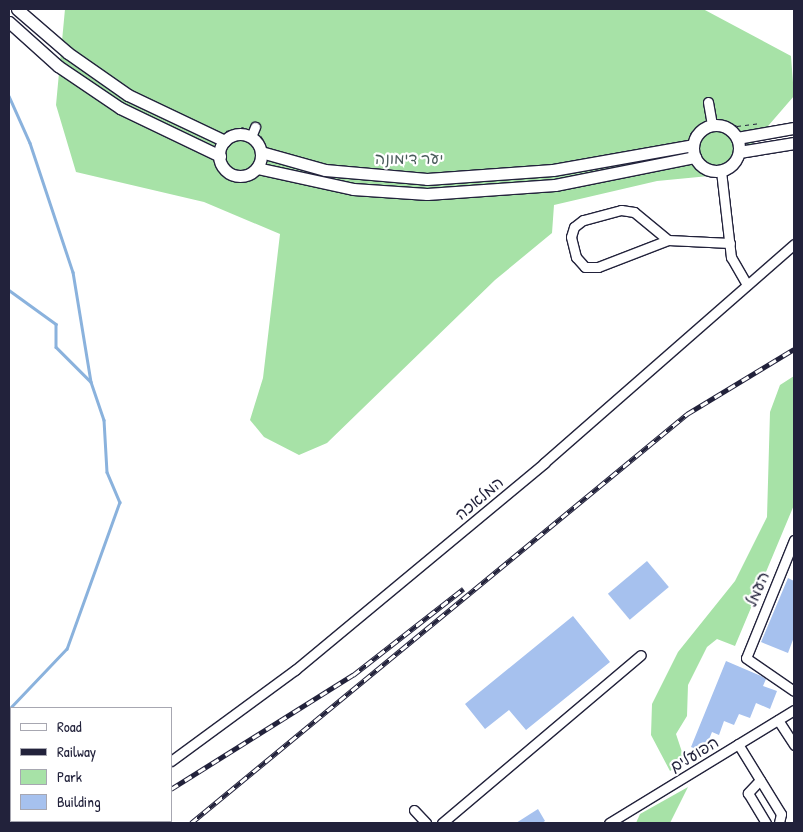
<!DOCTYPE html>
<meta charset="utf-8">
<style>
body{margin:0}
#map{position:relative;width:803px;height:832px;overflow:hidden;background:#fff;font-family:"Patrick Hand","Playpen Sans Hebrew",sans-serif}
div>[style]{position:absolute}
.green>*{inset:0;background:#a7e2a7}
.stream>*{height:2.5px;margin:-1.25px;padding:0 1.25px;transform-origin:1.25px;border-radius:1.25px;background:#8ab2dd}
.building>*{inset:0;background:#a6c1ee;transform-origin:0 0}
.path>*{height:1px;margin-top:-0.5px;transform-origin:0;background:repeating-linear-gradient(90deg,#22223b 0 4px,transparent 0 8px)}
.roads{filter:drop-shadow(1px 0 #22223b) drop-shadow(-1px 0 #22223b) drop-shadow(0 1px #22223b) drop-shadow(0 -1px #22223b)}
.minor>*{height:9px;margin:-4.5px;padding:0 4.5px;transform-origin:4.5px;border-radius:4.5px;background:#fff}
.major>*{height:11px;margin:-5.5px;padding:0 5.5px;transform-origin:5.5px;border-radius:5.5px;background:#fff}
.major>.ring{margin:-5.5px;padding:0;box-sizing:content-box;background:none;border:11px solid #fff;border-radius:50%}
.rail>*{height:4.5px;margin-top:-2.25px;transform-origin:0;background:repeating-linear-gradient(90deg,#fff 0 8px,#22223b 0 16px);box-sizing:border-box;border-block:1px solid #22223b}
span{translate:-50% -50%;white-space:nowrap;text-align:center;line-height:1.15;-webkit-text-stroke:4.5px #fff;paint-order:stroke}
.park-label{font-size:16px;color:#4a5c5b}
.street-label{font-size:16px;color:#22223b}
.frame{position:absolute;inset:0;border:10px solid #22223b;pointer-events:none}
.legend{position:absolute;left:10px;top:707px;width:162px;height:115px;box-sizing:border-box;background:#fff;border:1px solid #a7a7b1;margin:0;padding:6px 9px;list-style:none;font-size:15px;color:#22223b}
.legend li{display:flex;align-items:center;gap:10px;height:25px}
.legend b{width:25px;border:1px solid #a7a7b1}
</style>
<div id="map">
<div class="green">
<i style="clip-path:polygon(65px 9px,703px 9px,791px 56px,794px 96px,750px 147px,709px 176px,657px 181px,554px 205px,552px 233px,495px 280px,327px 443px,299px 455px,264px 437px,250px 420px,263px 378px,280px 234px,204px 202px,76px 172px,56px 105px)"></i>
<i style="clip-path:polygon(794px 376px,794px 505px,735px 646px,717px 639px,707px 647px,688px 685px,687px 716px,676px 734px,685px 761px,670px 771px,651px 735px,652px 704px,678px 652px,735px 581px,767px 517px,770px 412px,780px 385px)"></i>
<i style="clip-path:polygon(688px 787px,670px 823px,636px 823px,640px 814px)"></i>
</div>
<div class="stream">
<i style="left:9px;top:96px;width:51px;rotate:65.9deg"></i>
<i style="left:30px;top:143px;width:136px;rotate:71.6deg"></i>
<i style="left:73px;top:272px;width:111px;rotate:80.7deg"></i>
<i style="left:91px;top:382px;width:40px;rotate:71.1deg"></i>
<i style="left:104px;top:420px;width:52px;rotate:86.7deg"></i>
<i style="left:107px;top:472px;width:33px;rotate:67deg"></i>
<i style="left:120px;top:502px;width:156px;rotate:109.8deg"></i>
<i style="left:67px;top:649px;width:84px;rotate:133.6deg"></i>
<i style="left:9px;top:290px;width:58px;rotate:35.9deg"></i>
<i style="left:56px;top:324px;width:23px;rotate:90deg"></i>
<i style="left:56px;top:347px;width:49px;rotate:45deg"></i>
</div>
<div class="building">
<i style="left:647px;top:561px;width:34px;height:51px;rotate:50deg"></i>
<i style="clip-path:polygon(788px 578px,794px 581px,794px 637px,788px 653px,761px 642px)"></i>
<i style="clip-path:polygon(573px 616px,610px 662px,526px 730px,509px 710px,485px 729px,465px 704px)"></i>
<i style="clip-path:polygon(726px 661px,761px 676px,766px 679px,763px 686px,777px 691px,770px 709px,756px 703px,750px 718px,739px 714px,734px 725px,724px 721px,719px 735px,712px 732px,704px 752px,691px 747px)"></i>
<i style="clip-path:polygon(538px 809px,545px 821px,542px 823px,516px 823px)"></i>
</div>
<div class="path">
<i style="left:720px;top:119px;width:18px;rotate:22deg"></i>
<i style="left:737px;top:126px;width:24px;rotate:-7deg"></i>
<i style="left:226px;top:131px;width:18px;rotate:-13deg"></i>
<i style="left:690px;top:134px;width:16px;rotate:-45deg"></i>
<i style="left:261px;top:136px;width:8px;rotate:60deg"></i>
</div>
<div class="roads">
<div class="minor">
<i style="left:708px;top:102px;width:23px;rotate:80deg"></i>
<i style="left:251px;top:137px;width:11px;rotate:-68deg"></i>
<i style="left:721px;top:171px;width:87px;rotate:83.4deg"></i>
<i style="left:731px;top:257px;width:32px;rotate:60deg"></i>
<i style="left:668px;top:240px;width:44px;rotate:-140.5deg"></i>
<i style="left:634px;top:212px;width:13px;rotate:-171deg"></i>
<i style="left:621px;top:210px;width:39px;rotate:165deg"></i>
<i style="left:583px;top:220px;width:11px;rotate:142deg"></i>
<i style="left:574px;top:227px;width:10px;rotate:107deg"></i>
<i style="left:571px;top:237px;width:21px;rotate:76deg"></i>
<i style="left:576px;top:257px;width:13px;rotate:48deg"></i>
<i style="left:585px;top:267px;width:13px"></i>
<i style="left:598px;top:267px;width:75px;rotate:-21.1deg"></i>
<i style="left:668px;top:240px;width:62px;rotate:2.8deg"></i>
<i style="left:794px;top:540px;width:127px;rotate:112.1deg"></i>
<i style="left:746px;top:658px;width:58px;rotate:34.5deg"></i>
<i style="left:778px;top:720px;width:30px;rotate:57deg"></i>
<i style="left:738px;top:744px;width:82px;rotate:58.4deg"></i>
<i style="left:781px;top:814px;width:9px;rotate:103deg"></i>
<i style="left:171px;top:761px;width:154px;rotate:-36.3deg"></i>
<i style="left:295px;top:670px;width:324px;rotate:-39.7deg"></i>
<i style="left:544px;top:463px;width:332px;rotate:-41.2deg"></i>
<i style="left:760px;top:780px;width:18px;rotate:133deg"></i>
<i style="left:748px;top:793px;width:35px;rotate:59deg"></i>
<i style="left:414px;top:810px;width:18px;rotate:47deg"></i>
<i style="left:9px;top:820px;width:2px;rotate:-27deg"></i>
<i style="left:442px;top:823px;width:260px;rotate:-40.2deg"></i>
<i style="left:609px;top:823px;width:217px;rotate:-31.4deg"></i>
</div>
<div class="major">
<i style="left:17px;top:9px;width:67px;rotate:40.8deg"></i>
<i style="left:68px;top:53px;width:73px;rotate:35deg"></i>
<i style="left:128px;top:95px;width:107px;rotate:25.4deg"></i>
<i style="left:9px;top:22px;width:66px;rotate:41.9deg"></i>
<i style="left:58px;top:66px;width:75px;rotate:34.1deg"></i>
<i style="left:120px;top:108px;width:111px;rotate:25.6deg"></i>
<i class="ring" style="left:693px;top:125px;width:35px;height:35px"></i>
<i class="ring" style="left:219px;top:134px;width:31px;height:31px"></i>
<i style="left:737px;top:138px;width:58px;rotate:-10deg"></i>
<i style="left:261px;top:152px;width:66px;rotate:15.7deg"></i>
<i style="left:325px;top:170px;width:102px;rotate:5deg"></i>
<i style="left:427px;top:179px;width:126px;rotate:-4.1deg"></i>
<i style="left:553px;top:170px;width:142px;rotate:-10.1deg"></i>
<i style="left:739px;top:152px;width:56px;rotate:-9.3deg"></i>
<i style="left:257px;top:168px;width:98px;rotate:12.3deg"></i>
<i style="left:353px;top:189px;width:74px;rotate:3.9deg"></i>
<i style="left:427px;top:194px;width:128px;rotate:-4deg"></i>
<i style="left:555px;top:185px;width:143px;rotate:-11.3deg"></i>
</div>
</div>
<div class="rail">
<i style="left:171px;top:789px;width:215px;rotate:-32.1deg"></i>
<i style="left:353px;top:675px;width:140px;rotate:-38deg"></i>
<i style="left:115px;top:823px;width:4px;rotate:-27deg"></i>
<i style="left:191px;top:823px;width:643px;rotate:-39.51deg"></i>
<i style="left:687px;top:414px;width:125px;rotate:-31.3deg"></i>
</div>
<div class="park-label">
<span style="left:409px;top:158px">יער דימונה</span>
</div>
<div class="street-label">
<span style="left:479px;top:498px;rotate:-40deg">המלאכה</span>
<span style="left:757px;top:589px;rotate:-67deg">העמל</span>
<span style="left:694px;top:754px;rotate:-31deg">הפועלים</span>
</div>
<div class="frame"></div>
<ul class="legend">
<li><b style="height:6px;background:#fff"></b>Road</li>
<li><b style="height:6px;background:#22223b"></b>Railway</li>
<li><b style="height:14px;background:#a7e2a7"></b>Park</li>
<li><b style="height:14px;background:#a6c1ee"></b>Building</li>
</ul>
</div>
